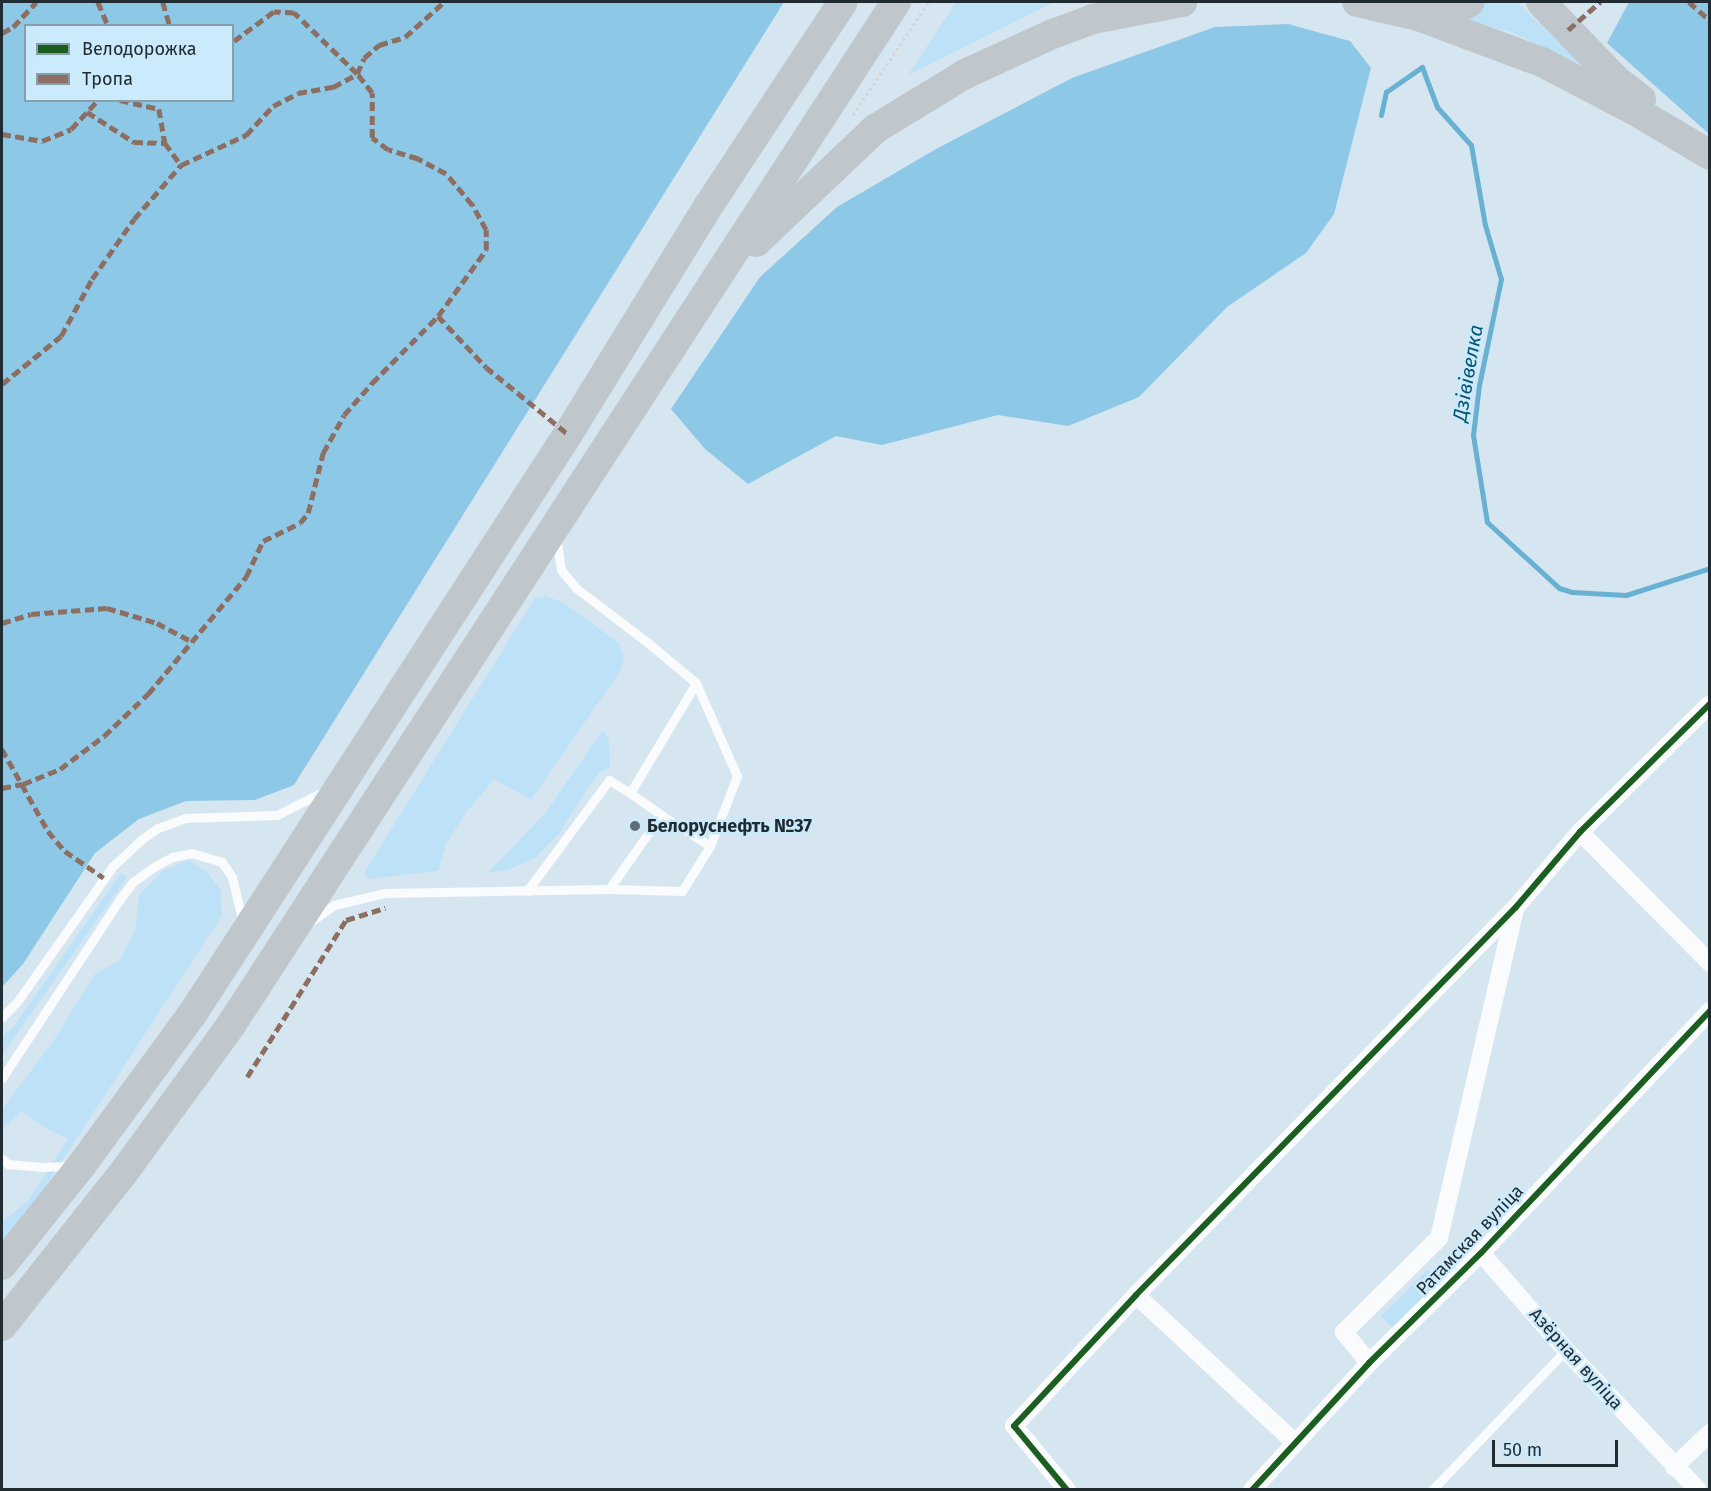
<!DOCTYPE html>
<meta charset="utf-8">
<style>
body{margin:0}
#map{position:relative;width:1711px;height:1491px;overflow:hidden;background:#d6e6f0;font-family:"Fira Sans",sans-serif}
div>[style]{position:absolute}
.green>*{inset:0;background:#bde2f7;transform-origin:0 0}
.forest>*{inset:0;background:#8dc8e6}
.stream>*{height:5px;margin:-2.5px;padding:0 2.5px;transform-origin:2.5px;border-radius:2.5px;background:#69b1d3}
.path>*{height:3px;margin-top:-1.5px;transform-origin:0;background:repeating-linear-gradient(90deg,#d1d6d8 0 3px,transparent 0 6px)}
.service>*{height:9px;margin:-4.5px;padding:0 4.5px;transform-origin:4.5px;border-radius:4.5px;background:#f9fbfd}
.minor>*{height:18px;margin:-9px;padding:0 9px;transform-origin:9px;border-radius:9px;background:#f9fbfd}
.trunk>*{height:30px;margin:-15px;padding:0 15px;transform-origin:15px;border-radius:15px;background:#c0c7cc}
.quiet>*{height:4.5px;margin-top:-2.25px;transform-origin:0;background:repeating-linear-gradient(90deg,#8d6e63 0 9px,transparent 0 13.5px)}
.cycleway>*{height:6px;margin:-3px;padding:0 3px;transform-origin:3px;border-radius:3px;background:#1b5e20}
.dots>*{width:16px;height:16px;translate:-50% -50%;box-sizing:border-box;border:3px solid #cbeafb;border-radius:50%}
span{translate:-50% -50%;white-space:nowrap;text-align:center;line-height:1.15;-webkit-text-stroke:5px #cbeafb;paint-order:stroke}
.poi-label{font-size:18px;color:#202c32;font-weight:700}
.left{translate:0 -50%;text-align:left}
.street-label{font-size:18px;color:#202c32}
.water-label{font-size:20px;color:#085675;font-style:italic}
.frame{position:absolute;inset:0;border:3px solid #202c32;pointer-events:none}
.legend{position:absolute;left:24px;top:24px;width:210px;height:78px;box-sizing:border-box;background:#cbeafb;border:2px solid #879eab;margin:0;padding:8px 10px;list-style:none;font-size:18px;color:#202c32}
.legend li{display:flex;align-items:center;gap:12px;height:30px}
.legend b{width:30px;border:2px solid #879eab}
.scale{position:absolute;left:1492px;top:1440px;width:126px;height:27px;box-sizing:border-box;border:3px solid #202c32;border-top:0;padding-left:8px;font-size:18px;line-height:21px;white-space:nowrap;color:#202c32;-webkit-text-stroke:4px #cbeafb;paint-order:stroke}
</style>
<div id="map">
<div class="green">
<i style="clip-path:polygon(956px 2px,1054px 2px,908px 75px)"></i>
<i style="clip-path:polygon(1485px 2px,1517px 2px,1583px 65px,1511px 32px,1464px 20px)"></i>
<i style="clip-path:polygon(546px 596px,564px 603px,619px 643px,624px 657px,621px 670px,531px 800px,494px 779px,466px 813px,446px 844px,438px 871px,368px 879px,365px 876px,365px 871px,535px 598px)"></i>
<i style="clip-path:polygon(603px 730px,609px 740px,610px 767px,600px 772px,586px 791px,559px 834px,535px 858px,508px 870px,488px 873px,546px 812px)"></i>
<i style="clip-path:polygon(189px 860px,208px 873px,221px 890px,222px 916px,32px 1207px,2px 1241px,2px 1222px,28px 1201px,68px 1139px,45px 1128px,22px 1111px,2px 1130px,2px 1109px,52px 1043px,95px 974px,120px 960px,135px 930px,139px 895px,163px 871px)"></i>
<i style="clip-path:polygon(121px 873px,127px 877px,2px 1055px,2px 1036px,14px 1026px)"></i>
<i style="left:1427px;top:1270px;width:18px;height:65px;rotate:45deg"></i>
</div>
<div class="forest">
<i style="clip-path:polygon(evenodd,2px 2px,784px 2px,294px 785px,255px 800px,186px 801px,139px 819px,95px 853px,23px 964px,2px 987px,2px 2px,26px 26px,232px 26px,232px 100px,26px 100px,26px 26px)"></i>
<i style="clip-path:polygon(1629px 2px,1709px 2px,1709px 134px,1607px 43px)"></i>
<i style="clip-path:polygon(1288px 24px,1350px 41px,1371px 68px,1334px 214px,1306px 253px,1227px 307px,1139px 397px,1068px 426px,998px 415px,882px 445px,836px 436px,748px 484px,705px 449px,671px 409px,760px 277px,837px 207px,936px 149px,1072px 78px,1215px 27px)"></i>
</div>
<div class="stream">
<i style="left:1381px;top:115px;width:24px;rotate:-78deg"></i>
<i style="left:1386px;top:92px;width:44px;rotate:-34.8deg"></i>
<i style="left:1422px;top:67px;width:43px;rotate:69.4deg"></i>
<i style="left:1437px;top:107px;width:51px;rotate:48.2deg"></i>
<i style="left:1471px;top:145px;width:81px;rotate:80.1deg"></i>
<i style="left:1485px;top:225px;width:56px;rotate:73.5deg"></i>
<i style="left:1501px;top:279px;width:108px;rotate:101.7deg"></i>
<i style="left:1479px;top:385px;width:50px;rotate:96.8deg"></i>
<i style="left:1473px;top:435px;width:88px;rotate:80.9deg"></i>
<i style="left:1487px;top:522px;width:98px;rotate:42.5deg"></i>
<i style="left:1559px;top:588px;width:14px;rotate:17deg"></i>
<i style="left:1572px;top:592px;width:54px;rotate:3.2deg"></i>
<i style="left:1626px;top:595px;width:88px;rotate:-17.8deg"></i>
</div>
<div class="path">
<i style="left:853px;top:115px;width:136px;rotate:-56.1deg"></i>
</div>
<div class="service">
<i style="left:557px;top:542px;width:28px;rotate:82deg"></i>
<i style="left:561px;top:570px;width:23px;rotate:50deg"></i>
<i style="left:576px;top:588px;width:89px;rotate:37.3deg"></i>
<i style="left:647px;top:642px;width:64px;rotate:39.9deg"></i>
<i style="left:696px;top:683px;width:102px;rotate:66.2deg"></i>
<i style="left:737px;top:776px;width:75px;rotate:111.1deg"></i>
<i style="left:710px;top:846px;width:58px;rotate:-147.7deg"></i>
<i style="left:661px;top:815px;width:90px;rotate:125.1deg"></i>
<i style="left:630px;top:793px;width:38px;rotate:35deg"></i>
<i style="left:527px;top:891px;width:138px;rotate:-53.5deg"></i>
<i style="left:609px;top:780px;width:25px;rotate:32deg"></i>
<i style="left:630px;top:793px;width:128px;rotate:-59deg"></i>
<i style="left:310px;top:922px;width:29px;rotate:-35deg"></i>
<i style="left:334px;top:905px;width:52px;rotate:-13.2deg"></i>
<i style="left:385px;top:893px;width:224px;rotate:-1deg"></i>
<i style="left:609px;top:889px;width:73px;rotate:1.6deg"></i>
<i style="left:682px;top:891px;width:53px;rotate:-58.1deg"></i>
<i style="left:2px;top:1017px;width:21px;rotate:-45deg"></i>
<i style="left:17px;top:1002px;width:166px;rotate:-54.8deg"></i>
<i style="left:113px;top:866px;width:40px;rotate:-43deg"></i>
<i style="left:142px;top:839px;width:19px;rotate:-35deg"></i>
<i style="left:158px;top:828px;width:29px;rotate:-20deg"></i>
<i style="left:185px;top:818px;width:92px;rotate:-1.9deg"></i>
<i style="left:277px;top:815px;width:54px;rotate:-26.6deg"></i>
<i style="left:2px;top:1078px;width:214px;rotate:-56.6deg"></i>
<i style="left:120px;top:899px;width:21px;rotate:-53deg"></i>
<i style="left:133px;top:882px;width:26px;rotate:-36deg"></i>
<i style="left:154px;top:867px;width:21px;rotate:-29deg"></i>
<i style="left:172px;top:857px;width:20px;rotate:-11deg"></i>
<i style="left:192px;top:853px;width:31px;rotate:17deg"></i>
<i style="left:222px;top:862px;width:18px;rotate:56deg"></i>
<i style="left:232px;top:877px;width:47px;rotate:76.6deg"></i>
<i style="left:2px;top:1159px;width:8px;rotate:40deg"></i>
<i style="left:8px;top:1164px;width:32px;rotate:5deg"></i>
<i style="left:40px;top:1167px;width:33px;rotate:-2deg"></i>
<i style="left:1432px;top:1490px;width:194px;rotate:-46.3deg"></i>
</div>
<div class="minor">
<i style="left:1580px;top:832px;width:185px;rotate:45.2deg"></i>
<i style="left:1481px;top:1253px;width:129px;rotate:48.8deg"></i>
<i style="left:1566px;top:1350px;width:192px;rotate:46.7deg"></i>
<i style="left:1136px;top:1295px;width:217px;rotate:42.9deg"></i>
<i style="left:1369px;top:1363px;width:40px;rotate:-129deg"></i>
<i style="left:1344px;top:1332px;width:134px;rotate:-44.7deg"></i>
<i style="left:1439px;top:1238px;width:338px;rotate:-77deg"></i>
<i style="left:1674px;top:1467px;width:50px;rotate:-43.4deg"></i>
<i style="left:1067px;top:1490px;width:83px;rotate:-129.6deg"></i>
<i style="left:1014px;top:1426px;width:179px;rotate:-47deg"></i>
<i style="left:1136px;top:1295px;width:543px;rotate:-45.6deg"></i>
<i style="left:1516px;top:907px;width:99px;rotate:-49.5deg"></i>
<i style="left:1580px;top:832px;width:182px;rotate:-44.6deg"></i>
<i style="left:1252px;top:1490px;width:173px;rotate:-47.3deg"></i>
<i style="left:1369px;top:1363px;width:157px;rotate:-44.5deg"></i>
<i style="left:1481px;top:1253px;width:333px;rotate:-46.6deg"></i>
</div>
<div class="trunk">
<i style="left:1357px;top:2px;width:63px;rotate:12.9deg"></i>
<i style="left:1418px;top:16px;width:132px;rotate:20.4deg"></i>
<i style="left:1542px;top:62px;width:104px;rotate:27.6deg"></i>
<i style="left:1634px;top:110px;width:88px;rotate:30.6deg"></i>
<i style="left:1541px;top:2px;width:107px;rotate:46.1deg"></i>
<i style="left:1615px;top:79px;width:33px;rotate:38deg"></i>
<i style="left:1421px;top:16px;width:30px;rotate:-8deg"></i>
<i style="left:1451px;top:12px;width:21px;rotate:-28deg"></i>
<i style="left:756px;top:242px;width:164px;rotate:-43.5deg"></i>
<i style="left:875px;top:129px;width:105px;rotate:-31.4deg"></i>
<i style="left:965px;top:74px;width:94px;rotate:-24.6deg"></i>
<i style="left:1050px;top:35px;width:46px;rotate:-20.4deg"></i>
<i style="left:1093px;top:19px;width:91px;rotate:-10.8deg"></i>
<i style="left:2px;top:1265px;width:127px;rotate:-51.4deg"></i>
<i style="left:81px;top:1166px;width:190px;rotate:-53.8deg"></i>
<i style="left:193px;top:1013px;width:690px;rotate:-57.07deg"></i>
<i style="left:568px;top:434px;width:269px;rotate:-58.4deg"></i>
<i style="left:709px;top:205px;width:243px;rotate:-56.6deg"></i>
<i style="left:2px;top:1326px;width:196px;rotate:-51.6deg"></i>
<i style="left:124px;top:1172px;width:182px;rotate:-53.9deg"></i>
<i style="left:231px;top:1025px;width:1220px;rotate:-56.97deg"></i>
</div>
<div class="quiet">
<i style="left:98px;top:2px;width:26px;rotate:67deg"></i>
<i style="left:163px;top:2px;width:25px;rotate:74deg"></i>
<i style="left:1689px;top:2px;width:28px;rotate:41deg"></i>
<i style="left:1568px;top:30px;width:43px;rotate:-41.2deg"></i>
<i style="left:2px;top:33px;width:13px;rotate:-29deg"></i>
<i style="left:13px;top:27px;width:34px;rotate:-47deg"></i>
<i style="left:120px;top:100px;width:40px;rotate:13deg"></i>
<i style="left:159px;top:109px;width:35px;rotate:80deg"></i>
<i style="left:165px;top:143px;width:27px;rotate:54deg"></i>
<i style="left:181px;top:165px;width:72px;rotate:-24.8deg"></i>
<i style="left:246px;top:135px;width:40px;rotate:-47deg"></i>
<i style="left:273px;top:106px;width:28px;rotate:-27deg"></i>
<i style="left:298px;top:93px;width:36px;rotate:-10deg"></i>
<i style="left:333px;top:87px;width:27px;rotate:-28deg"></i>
<i style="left:357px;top:74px;width:17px;rotate:-66deg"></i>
<i style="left:364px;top:58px;width:20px;rotate:-41deg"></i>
<i style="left:379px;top:45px;width:27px;rotate:-17deg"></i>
<i style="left:405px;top:37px;width:52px;rotate:-41.9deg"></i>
<i style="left:87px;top:112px;width:56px;rotate:32.6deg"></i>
<i style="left:134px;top:142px;width:31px;rotate:2deg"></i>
<i style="left:2px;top:134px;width:41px;rotate:9.9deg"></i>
<i style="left:42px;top:141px;width:31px;rotate:-22deg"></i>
<i style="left:71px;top:129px;width:40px;rotate:-47deg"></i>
<i style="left:438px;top:316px;width:70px;rotate:46.7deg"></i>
<i style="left:486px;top:367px;width:106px;rotate:39.3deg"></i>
<i style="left:2px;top:384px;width:76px;rotate:-39.1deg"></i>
<i style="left:61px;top:336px;width:65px;rotate:-61.5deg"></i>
<i style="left:92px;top:279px;width:73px;rotate:-55deg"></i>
<i style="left:134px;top:219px;width:72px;rotate:-49deg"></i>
<i style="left:2px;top:623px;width:30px;rotate:-17deg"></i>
<i style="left:31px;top:614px;width:76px;rotate:-4.5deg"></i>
<i style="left:107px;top:608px;width:52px;rotate:16.7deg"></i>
<i style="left:157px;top:623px;width:38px;rotate:28deg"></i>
<i style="left:2px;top:749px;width:94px;rotate:60.7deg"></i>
<i style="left:48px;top:831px;width:26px;rotate:50deg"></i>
<i style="left:65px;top:851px;width:47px;rotate:34.7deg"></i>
<i style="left:2px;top:788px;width:21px;rotate:-11deg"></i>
<i style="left:23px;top:784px;width:40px;rotate:-22deg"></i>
<i style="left:60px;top:769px;width:55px;rotate:-36.9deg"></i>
<i style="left:104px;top:736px;width:61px;rotate:-43.7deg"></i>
<i style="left:148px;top:694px;width:153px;rotate:-50.1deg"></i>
<i style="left:246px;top:577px;width:40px;rotate:-65deg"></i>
<i style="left:263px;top:541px;width:41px;rotate:-25.9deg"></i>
<i style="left:300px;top:523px;width:13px;rotate:-51deg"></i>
<i style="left:308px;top:513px;width:62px;rotate:-76deg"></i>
<i style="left:323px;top:453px;width:43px;rotate:-61.1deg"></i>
<i style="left:344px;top:415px;width:43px;rotate:-48.8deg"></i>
<i style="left:372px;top:383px;width:94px;rotate:-45.4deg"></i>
<i style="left:438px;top:316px;width:82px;rotate:-54deg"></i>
<i style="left:486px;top:250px;width:20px;rotate:-90deg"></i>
<i style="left:486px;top:230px;width:29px;rotate:-119deg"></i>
<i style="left:472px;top:205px;width:40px;rotate:-130deg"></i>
<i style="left:446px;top:174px;width:32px;rotate:-152deg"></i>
<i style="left:418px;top:159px;width:31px;rotate:-163deg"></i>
<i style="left:388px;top:150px;width:20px;rotate:-143deg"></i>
<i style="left:372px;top:138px;width:45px;rotate:-90deg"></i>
<i style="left:372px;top:93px;width:24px;rotate:-128deg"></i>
<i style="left:357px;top:74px;width:88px;rotate:-135.9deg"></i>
<i style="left:294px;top:13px;width:20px;rotate:-177deg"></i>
<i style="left:274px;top:12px;width:52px;rotate:143.6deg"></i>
<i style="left:247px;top:1077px;width:186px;rotate:-57.8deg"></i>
<i style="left:346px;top:920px;width:41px;rotate:-17.1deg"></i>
</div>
<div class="cycleway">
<i style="left:1067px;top:1490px;width:83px;rotate:-129.6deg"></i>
<i style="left:1014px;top:1426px;width:179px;rotate:-47deg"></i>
<i style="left:1136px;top:1295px;width:543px;rotate:-45.6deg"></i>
<i style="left:1516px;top:907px;width:99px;rotate:-49.5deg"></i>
<i style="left:1580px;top:832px;width:182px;rotate:-44.6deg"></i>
<i style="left:1252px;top:1490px;width:173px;rotate:-47.3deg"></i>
<i style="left:1369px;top:1363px;width:157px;rotate:-44.5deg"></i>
<i style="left:1481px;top:1253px;width:333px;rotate:-46.6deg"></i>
</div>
<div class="dots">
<i style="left:635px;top:826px;background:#606d74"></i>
</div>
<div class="poi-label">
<span class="left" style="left:647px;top:826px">Белоруснефть №37</span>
</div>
<div class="street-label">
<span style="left:1470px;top:1240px;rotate:-46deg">Ратамская вуліца</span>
<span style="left:1576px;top:1359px;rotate:48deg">Азёрная вуліца</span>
</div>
<div class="water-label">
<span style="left:1468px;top:373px;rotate:-80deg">Дзівівелка</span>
</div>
<div class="frame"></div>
<ul class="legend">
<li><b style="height:8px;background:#1b5e20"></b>Велодорожка</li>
<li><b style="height:8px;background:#8d6e63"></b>Тропа</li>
</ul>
<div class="scale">50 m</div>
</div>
